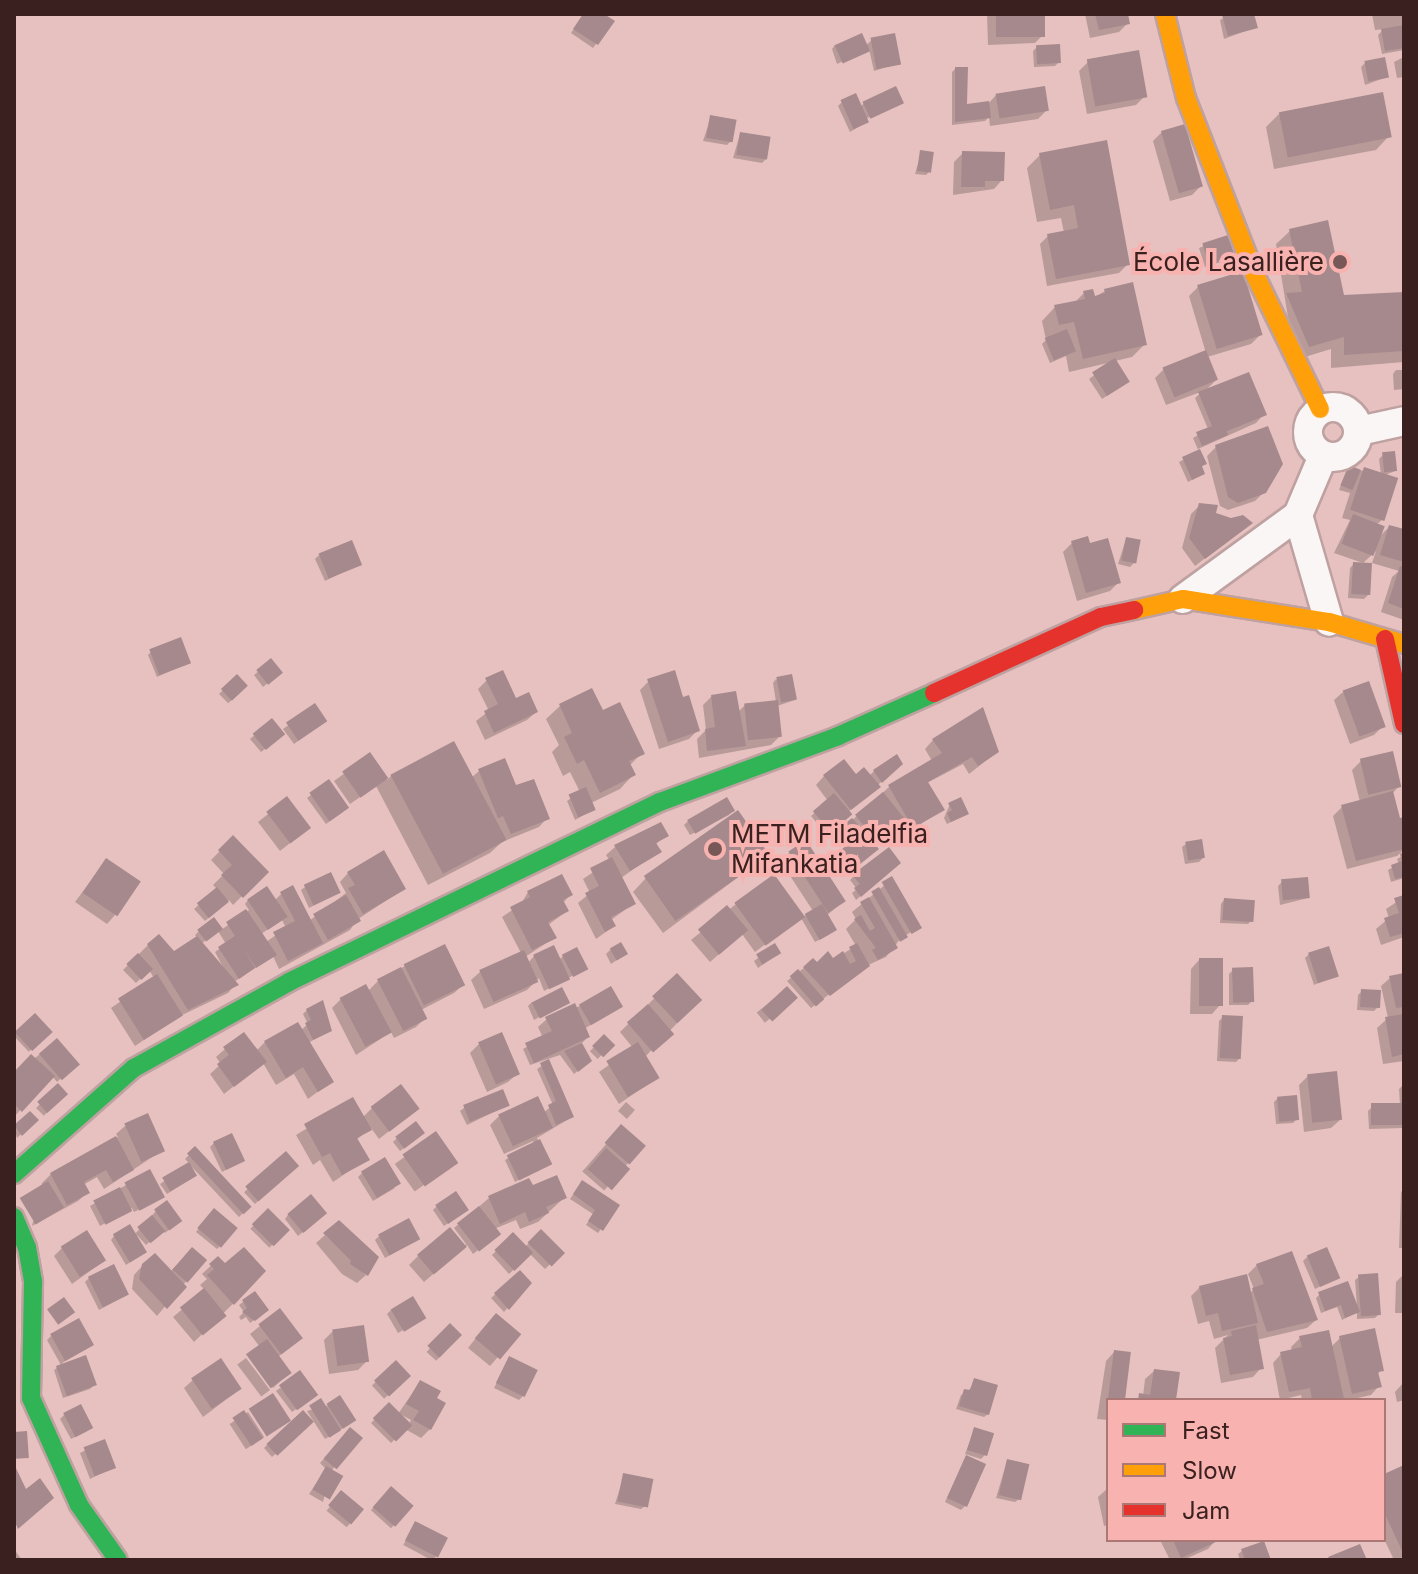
<!DOCTYPE html>
<meta charset="utf-8">
<style>
body{margin:0}
#map{position:relative;width:1418px;height:1574px;overflow:hidden;background:#e7c1c0;font-family:Inter,sans-serif}
div>[style]{position:absolute}
.shadow>*{inset:0;background:#0003;transform-origin:0 0}
.building>*{inset:0;background:#a6898c;transform-origin:0 0}
.roads{filter:drop-shadow(2px 0 #bea1a0) drop-shadow(-2px 0 #bea1a0) drop-shadow(0 2px #bea1a0) drop-shadow(0 -2px #bea1a0)}
.street>*{height:28px;margin:-14px;padding:0 14px;transform-origin:14px;border-radius:14px;background:#fbf6f6}
.street>.ring{margin:-14px;padding:0;box-sizing:content-box;background:none;border:28px solid #fbf6f6;border-radius:50%}
.fast>*{height:18px;margin:-9px;padding:0 9px;transform-origin:9px;border-radius:9px;background:#30b455}
.slow>*{height:18px;margin:-9px;padding:0 9px;transform-origin:9px;border-radius:9px;background:#ff9f0a}
.jam>*{height:18px;margin:-9px;padding:0 9px;transform-origin:9px;border-radius:9px;background:#e5322d}
.dots>*{width:22px;height:22px;translate:-50% -50%;box-sizing:border-box;border:4px solid #f8b2af;border-radius:50%}
span{translate:-50% -50%;white-space:nowrap;text-align:center;line-height:1.15;-webkit-text-stroke:8px #f8b2af;paint-order:stroke}
.poi-label{font-size:26px;color:#3a201f}
.right{translate:-100% -50%;text-align:right}
.left{translate:0 -50%;text-align:left}
.frame{position:absolute;inset:0;border:16px solid #3a201f;pointer-events:none}
.legend{position:absolute;left:1106px;top:1398px;width:280px;height:144px;box-sizing:border-box;background:#f8b2af;border:2px solid #ac7875;margin:0;padding:10px 14px;list-style:none;font-size:24px;color:#3a201f}
.legend li{display:flex;align-items:center;gap:16px;height:40px}
.legend b{width:40px;border:2px solid #ac7875}
</style>
<div id="map">
<div class="shadow">
<i style="clip-path:polygon(584px 14px,601px 14px,612px 22px,593px 48px,571px 33px)"></i>
<i style="clip-path:polygon(987px 14px,1043px 14px,1044px 34px,1035px 43px,988px 45px)"></i>
<i style="clip-path:polygon(1085px 14px,1126px 14px,1128px 23px,1119px 32px,1090px 38px)"></i>
<i style="clip-path:polygon(1232px 14px,1252px 14px,1256px 27px,1224px 39px,1220px 20px)"></i>
<i style="clip-path:polygon(1372px 14px,1404px 14px,1404px 50px,1382px 54px,1378px 35px,1384px 29px,1375px 30px)"></i>
<i style="clip-path:polygon(872px 40px,899px 63px,874px 71px,869px 49px,837px 64px,832px 49px,835px 45px,865px 46px)"></i>
<i style="clip-path:polygon(1037px 47px,1059px 62px,1055px 66px,1034px 67px,1033px 51px)"></i>
<i style="clip-path:polygon(1404px 57px,1404px 77px,1397px 78px,1394px 62px)"></i>
<i style="clip-path:polygon(1088px 62px,1145px 96px,1136px 105px,1087px 114px,1079px 71px)"></i>
<i style="clip-path:polygon(1365px 63px,1387px 77px,1365px 85px,1361px 67px)"></i>
<i style="clip-path:polygon(955px 69px,965px 106px,988px 104px,996px 95px,1047px 110px,1038px 119px,990px 126px,989px 117px,985px 121px,952px 125px,952px 72px)"></i>
<i style="clip-path:polygon(842px 102px,860px 107px,864px 103px,900px 103px,861px 121px,865px 123px,850px 132px,838px 106px)"></i>
<i style="clip-path:polygon(1280px 113px,1389px 136px,1376px 150px,1274px 169px,1266px 127px)"></i>
<i style="clip-path:polygon(711px 117px,731px 141px,727px 145px,703px 141px)"></i>
<i style="clip-path:polygon(1162px 132px,1201px 186px,1192px 195px,1170px 201px,1153px 141px)"></i>
<i style="clip-path:polygon(740px 134px,766px 159px,762px 163px,733px 158px)"></i>
<i style="clip-path:polygon(921px 153px,930px 171px,926px 175px,915px 174px)"></i>
<i style="clip-path:polygon(963px 153px,1002px 180px,994px 189px,953px 195px,954px 162px)"></i>
<i style="clip-path:polygon(1040px 155px,1128px 264px,1119px 273px,1047px 286px,1040px 244px,1048px 236px,1064px 233px,1061px 218px,1037px 222px,1027px 168px)"></i>
<i style="clip-path:polygon(1290px 231px,1343px 297px,1404px 294px,1404px 362px,1331px 368px,1331px 349px,1295px 360px,1276px 244px)"></i>
<i style="clip-path:polygon(1226px 237px,1228px 260px,1205px 267px,1199px 248px)"></i>
<i style="clip-path:polygon(1241px 274px,1260px 335px,1251px 344px,1207px 357px,1216px 380px,1204px 392px,1264px 414px,1256px 423px,1198px 449px,1204px 464px,1200px 468px,1203px 474px,1188px 482px,1179px 462px,1199px 452px,1193px 438px,1208px 429px,1195px 398px,1203px 391px,1166px 405px,1155px 378px,1164px 369px,1206px 353px,1189px 296px,1198px 287px)"></i>
<i style="clip-path:polygon(1105px 291px,1145px 344px,1132px 357px,1115px 361px,1124px 385px,1102px 399px,1089px 379px,1112px 362px,1069px 372px,1066px 356px,1050px 363px,1042px 344px,1046px 340px,1042px 321px,1055px 307px,1074px 303px,1084px 293px,1093px 298px)"></i>
<i style="clip-path:polygon(1396px 370px,1404px 370px,1404px 389px,1394px 390px,1393px 374px)"></i>
<i style="clip-path:polygon(1216px 447px,1264px 492px,1255px 501px,1228px 510px,1220px 506px,1207px 456px)"></i>
<i style="clip-path:polygon(1383px 455px,1395px 471px,1383px 476px,1382px 520px,1376px 525px,1378px 538px,1389px 527px,1404px 531px,1404px 620px,1381px 612px,1392px 577px,1399px 571px,1372px 563px,1376px 551px,1363px 563px,1334px 553px,1350px 520px,1342px 518px,1350px 493px,1339px 490px,1346px 472px,1350px 468px,1381px 475px,1379px 459px)"></i>
<i style="clip-path:polygon(1200px 505px,1214px 514px,1250px 524px,1195px 566px,1182px 548px,1191px 514px)"></i>
<i style="clip-path:polygon(1126px 539px,1134px 563px,1130px 567px,1118px 564px)"></i>
<i style="clip-path:polygon(1072px 543px,1119px 582px,1110px 591px,1077px 601px,1063px 552px)"></i>
<i style="clip-path:polygon(319px 555px,360px 564px,325px 581px,315px 559px)"></i>
<i style="clip-path:polygon(1354px 564px,1368px 595px,1364px 599px,1348px 598px,1350px 568px)"></i>
<i style="clip-path:polygon(152px 651px,188px 663px,157px 677px,148px 655px)"></i>
<i style="clip-path:polygon(271px 661px,276px 676px,263px 687px,254px 675px)"></i>
<i style="left:236px;top:677px;width:13px;height:24px;rotate:45deg"></i>
<i style="clip-path:polygon(776px 679px,795px 700px,777px 706px,780px 736px,771px 745px,699px 758px,697px 739px,706px 730px,703px 705px,712px 696px,737px 713px,745px 705px,776px 702px,773px 683px)"></i>
<i style="clip-path:polygon(487px 680px,536px 712px,527px 720px,485px 740px,476px 721px,489px 711px,478px 689px)"></i>
<i style="clip-path:polygon(649px 681px,698px 730px,689px 739px,659px 749px,640px 690px)"></i>
<i style="clip-path:polygon(1343px 692px,1383px 726px,1374px 735px,1350px 744px,1334px 700px)"></i>
<i style="clip-path:polygon(315px 706px,321px 725px,294px 744px,283px 729px)"></i>
<i style="clip-path:polygon(560px 706px,602px 713px,642px 753px,629px 766px,633px 775px,620px 789px,591px 803px,594px 809px,575px 820px,567px 801px,580px 792px,570px 772px,563px 776px,552px 752px,559px 745px,546px 719px)"></i>
<i style="clip-path:polygon(272px 721px,279px 738px,261px 752px,250px 739px)"></i>
<i style="clip-path:polygon(933px 740px,997px 752px,969px 774px,963px 764px,927px 783px,942px 809px,904px 836px,896px 823px,871px 843px,872px 853px,850px 872px,837px 857px,850px 845px,839px 832px,889px 787px,932px 761px,925px 749px)"></i>
<i style="clip-path:polygon(370px 755px,387px 780px,391px 776px,471px 778px,479px 771px,515px 788px,547px 818px,539px 827px,502px 842px,490px 853px,428px 885px,376px 786px,350px 804px,334px 781px)"></i>
<i style="clip-path:polygon(1361px 761px,1399px 786px,1392px 794px,1399px 820px,1404px 819px,1404px 850px,1397px 856px,1347px 869px,1333px 816px,1342px 807px,1360px 802px,1352px 770px)"></i>
<i style="clip-path:polygon(901px 764px,825px 833px,811px 816px,828px 801px,816px 785px,824px 776px,869px 776px,874px 771px)"></i>
<i style="clip-path:polygon(328px 782px,343px 812px,326px 824px,307px 798px)"></i>
<i style="clip-path:polygon(287px 799px,299px 836px,280px 851px,258px 822px)"></i>
<i style="clip-path:polygon(727px 800px,732px 811px,729px 815px,690px 835px,684px 825px,688px 821px)"></i>
<i style="clip-path:polygon(950px 804px,967px 814px,947px 824px,944px 818px)"></i>
<i style="clip-path:polygon(660px 825px,666px 835px,655px 845px,659px 851px,621px 878px,633px 904px,611px 920px,614px 926px,596px 939px,578px 903px,590px 893px,583px 879px,610px 861px,606px 855px,615px 847px)"></i>
<i style="clip-path:polygon(233px 838px,266px 872px,233px 905px,229px 900px,205px 921px,194px 909px,217px 889px,213px 885px,224px 874px,211px 860px)"></i>
<i style="clip-path:polygon(1186px 844px,1203px 858px,1199px 862px,1185px 864px,1182px 847px)"></i>
<i style="clip-path:polygon(789px 853px,844px 901px,826px 916px,830px 934px,815px 942px,801px 918px,755px 952px,742px 934px,710px 962px,691px 940px,736px 904px,803px 917px,813px 911px,781px 862px)"></i>
<i style="clip-path:polygon(768px 855px,663px 933px,633px 892px,646px 878px)"></i>
<i style="clip-path:polygon(1404px 855px,1404px 878px,1391px 882px,1388px 870px,1399px 864px,1397px 859px)"></i>
<i style="clip-path:polygon(106px 860px,115px 915px,107px 924px,75px 902px)"></i>
<i style="clip-path:polygon(898px 863px,856px 900px,852px 893px,857px 889px,850px 880px,854px 876px)"></i>
<i style="clip-path:polygon(evenodd,348px 873px,404px 889px,358px 919px,350px 930px,279px 969px,273px 956px,234px 982px,236px 984px,228px 993px,178px 1017px,135px 1046px,111px 1008px,154px 978px,149px 970px,136px 983px,123px 970px,148px 945px,173px 954px,198px 938px,195px 935px,199px 931px,221px 930px,249px 910px,245px 904px,248px 900px,275px 900px,282px 893px,309px 921px,346px 893px,340px 882px,348px 873px,282px 920px,286px 928px,266px 942px,261px 934px,282px 920px,348px 873px,218px 931px,226px 944px,215px 952px,225px 971px,201px 944px,218px 931px)"></i>
<i style="clip-path:polygon(892px 879px,918px 928px,901px 938px,886px 957px,868px 965px,811px 1008px,787px 981px,813px 961px,817px 965px,832px 960px,856px 946px,846px 929px,856px 919px,852px 912px)"></i>
<i style="clip-path:polygon(1282px 882px,1308px 898px,1280px 905px,1278px 886px)"></i>
<i style="clip-path:polygon(305px 887px,338px 893px,309px 908px,301px 890px)"></i>
<i style="clip-path:polygon(528px 892px,570px 895px,563px 903px,567px 911px,548px 925px,554px 938px,525px 957px,528px 963px,534px 956px,559px 960px,563px 956px,585px 969px,544px 991px,539px 978px,527px 990px,484px 1009px,471px 980px,480px 972px,521px 953px,502px 917px,521px 904px)"></i>
<i style="clip-path:polygon(1404px 897px,1404px 937px,1381px 945px,1376px 929px,1389px 918px,1386px 909px)"></i>
<i style="clip-path:polygon(1224px 900px,1252px 920px,1248px 924px,1220px 923px,1221px 904px)"></i>
<i style="clip-path:polygon(774px 946px,775px 956px,758px 968px,754px 961px)"></i>
<i style="clip-path:polygon(610px 950px,626px 954px,611px 964px,606px 954px)"></i>
<i style="clip-path:polygon(1309px 954px,1337px 975px,1314px 985px,1305px 958px)"></i>
<i style="clip-path:polygon(1199px 960px,1220px 1005px,1212px 1014px,1190px 1014px,1191px 969px)"></i>
<i style="clip-path:polygon(405px 966px,463px 985px,454px 993px,421px 1010px,425px 1018px,416px 1027px,394px 1038px,391px 1032px,356px 1055px,332px 1008px,340px 1000px,368px 991px,378px 981px)"></i>
<i style="clip-path:polygon(1233px 970px,1252px 1001px,1248px 1005px,1229px 1005px,1229px 974px)"></i>
<i style="clip-path:polygon(1404px 975px,1404px 1061px,1383px 1064px,1377px 1028px,1388px 1018px,1381px 986px,1390px 978px)"></i>
<i style="clip-path:polygon(677px 976px,699px 1000px,645px 1057px,658px 1077px,619px 1104px,599px 1072px,633px 1048px,620px 1032px)"></i>
<i style="left:787px;top:988px;width:13px;height:39px;rotate:51deg"></i>
<i style="clip-path:polygon(1362px 991px,1378px 1007px,1374px 1011px,1357px 1010px,1358px 995px)"></i>
<i style="clip-path:polygon(532px 1002px,567px 1002px,534px 1020px,528px 1006px)"></i>
<i style="clip-path:polygon(580px 1006px,620px 1007px,584px 1029px,588px 1037px,580px 1045px,586px 1064px,574px 1074px,560px 1055px,530px 1065px,523px 1049px,543px 1038px,538px 1027px,547px 1019px)"></i>
<i style="clip-path:polygon(307px 1010px,330px 1031px,308px 1043px,331px 1082px,308px 1099px,294px 1074px,276px 1085px,263px 1063px,224px 1094px,210px 1074px,221px 1064px,216px 1057px,225px 1049px,256px 1051px,265px 1042px,301px 1030px,308px 1024px,303px 1014px)"></i>
<i style="left:35px;top:1016px;width:22px;height:29px;rotate:47deg"></i>
<i style="clip-path:polygon(1223px 1017px,1240px 1058px,1236px 1062px,1217px 1061px,1219px 1021px)"></i>
<i style="left:604px;top:1037px;width:11px;height:20px;rotate:45deg"></i>
<i style="clip-path:polygon(57px 1041px,77px 1063px,57px 1082px,52px 1076px,14px 1117px,14px 1074px)"></i>
<i style="clip-path:polygon(479px 1044px,517px 1074px,508px 1082px,487px 1092px,470px 1053px)"></i>
<i style="clip-path:polygon(548px 1062px,572px 1117px,537px 1138px,549px 1163px,515px 1182px,505px 1160px,534px 1144px,533px 1141px,504px 1154px,490px 1125px,499px 1116px,543px 1113px,553px 1105px,537px 1069px)"></i>
<i style="clip-path:polygon(1308px 1076px,1340px 1120px,1331px 1128px,1304px 1132px,1299px 1085px)"></i>
<i style="clip-path:polygon(1404px 1084px,1404px 1128px,1369px 1129px,1368px 1111px,1372px 1107px,1400px 1106px,1399px 1089px)"></i>
<i style="left:58px;top:1086px;width:11px;height:31px;rotate:45deg"></i>
<i style="clip-path:polygon(1278px 1098px,1297px 1119px,1293px 1123px,1276px 1124px,1274px 1102px)"></i>
<i style="clip-path:polygon(353px 1100px,362px 1118px,372px 1108px,417px 1109px,379px 1139px,371px 1128px,356px 1140px,367px 1159px,333px 1182px,320px 1160px,313px 1165px,296px 1135px)"></i>
<i style="left:626px;top:1102px;width:12px;height:12px;rotate:42deg"></i>
<i style="clip-path:polygon(508px 1105px,467px 1125px,460px 1111px,464px 1108px)"></i>
<i style="clip-path:polygon(30px 1113px,36px 1120px,17px 1138px,14px 1128px)"></i>
<i style="clip-path:polygon(125px 1126px,163px 1150px,104px 1189px,97px 1177px,83px 1185px,87px 1193px,78px 1201px,32px 1226px,42px 1183px,51px 1174px,118px 1137px,116px 1134px)"></i>
<i style="left:621px;top:1127px;width:29px;height:59px;rotate:41deg"></i>
<i style="left:436px;top:1134px;width:34px;height:51px;rotate:54deg"></i>
<i style="clip-path:polygon(419px 1137px,400px 1151px,393px 1142px,397px 1138px)"></i>
<i style="clip-path:polygon(214px 1143px,243px 1161px,222px 1172px,210px 1147px)"></i>
<i style="clip-path:polygon(195px 1149px,249px 1207px,239px 1217px,191px 1166px,191px 1179px,167px 1194px,160px 1184px,190px 1164px,185px 1159px)"></i>
<i style="left:285px;top:1154px;width:16px;height:56px;rotate:47deg"></i>
<i style="clip-path:polygon(362px 1173px,395px 1188px,373px 1201px,358px 1177px)"></i>
<i style="clip-path:polygon(528px 1180px,532px 1188px,565px 1197px,538px 1222px,520px 1229px,516px 1220px,494px 1229px,494px 1238px,473px 1254px,467px 1245px,424px 1282px,409px 1265px,418px 1256px,464px 1247px,466px 1244px,454px 1228px,489px 1198px)"></i>
<i style="clip-path:polygon(126px 1185px,158px 1200px,134px 1212px,132px 1208px,100px 1226px,90px 1206px)"></i>
<i style="clip-path:polygon(579px 1186px,617px 1206px,598px 1233px,586px 1225px,593px 1214px,570px 1199px)"></i>
<i style="clip-path:polygon(1404px 1189px,1404px 1248px,1399px 1248px,1401px 1192px)"></i>
<i style="clip-path:polygon(437px 1206px,463px 1213px,444px 1226px,433px 1210px)"></i>
<i style="clip-path:polygon(156px 1211px,175px 1225px,165px 1233px,163px 1230px,146px 1245px,136px 1234px,140px 1256px,126px 1265px,111px 1240px,114px 1236px,134px 1235px)"></i>
<i style="left:268px;top:1211px;width:27px;height:25px;rotate:45deg"></i>
<i style="clip-path:polygon(210px 1215px,220px 1246px,217px 1249px,196px 1232px)"></i>
<i style="clip-path:polygon(288px 1215px,321px 1217px,298px 1236px,285px 1219px)"></i>
<i style="clip-path:polygon(541px 1231px,562px 1253px,545px 1269px,530px 1254px,509px 1274px,492px 1255px,513px 1235px,525px 1247px)"></i>
<i style="clip-path:polygon(325px 1235px,366px 1275px,357px 1283px,342px 1274px,316px 1243px)"></i>
<i style="clip-path:polygon(379px 1236px,418px 1239px,385px 1258px,375px 1240px)"></i>
<i style="clip-path:polygon(62px 1248px,104px 1261px,72px 1284px,54px 1256px)"></i>
<i style="clip-path:polygon(192px 1249px,204px 1260px,157px 1316px,132px 1289px,134px 1275px,143px 1265px,170px 1272px)"></i>
<i style="clip-path:polygon(1307px 1257px,1337px 1278px,1315px 1289px,1303px 1261px)"></i>
<i style="clip-path:polygon(218px 1259px,247px 1290px,194px 1342px,173px 1317px,205px 1290px,200px 1285px,207px 1279px,202px 1274px)"></i>
<i style="clip-path:polygon(1257px 1265px,1316px 1320px,1307px 1328px,1256px 1340px,1261px 1368px,1253px 1377px,1221px 1383px,1215px 1348px,1228px 1335px,1214px 1339px,1209px 1321px,1198px 1324px,1191px 1296px,1200px 1287px,1248px 1295px,1254px 1289px,1248px 1274px)"></i>
<i style="clip-path:polygon(520px 1272px,530px 1283px,504px 1312px,491px 1298px)"></i>
<i style="clip-path:polygon(1404px 1274px,1404px 1313px,1395px 1313px,1396px 1282px)"></i>
<i style="clip-path:polygon(1359px 1277px,1379px 1314px,1375px 1318px,1357px 1319px,1357px 1312px,1342px 1320px,1337px 1307px,1321px 1313px,1316px 1298px,1320px 1294px,1357px 1307px,1355px 1280px)"></i>
<i style="clip-path:polygon(89px 1278px,127px 1295px,99px 1310px,85px 1282px)"></i>
<i style="clip-path:polygon(243px 1302px,263px 1314px,250px 1323px,246px 1317px,241px 1320px,239px 1317px,244px 1312px,239px 1305px)"></i>
<i style="clip-path:polygon(280px 1310px,300px 1338px,278px 1357px,289px 1373px,273px 1388px,249px 1355px,260px 1347px,250px 1334px)"></i>
<i style="clip-path:polygon(391px 1310px,419px 1321px,398px 1333px,387px 1314px)"></i>
<i style="clip-path:polygon(487px 1324px,518px 1334px,490px 1366px,468px 1348px)"></i>
<i style="left:450px;top:1326px;width:13px;height:35px;rotate:42deg"></i>
<i style="clip-path:polygon(333px 1331px,367px 1361px,358px 1370px,329px 1374px,324px 1340px)"></i>
<i style="clip-path:polygon(51px 1336px,88px 1348px,62px 1363px,94px 1385px,90px 1389px,63px 1398px,54px 1370px,61px 1365px,47px 1340px)"></i>
<i style="clip-path:polygon(1300px 1338px,1331px 1347px,1340px 1338px,1381px 1370px,1377px 1375px,1379px 1386px,1371px 1395px,1349px 1400px,1302px 1400px,1301px 1395px,1280px 1400px,1273px 1363px,1281px 1354px,1292px 1351px,1291px 1347px)"></i>
<i style="clip-path:polygon(1114px 1352px,1121px 1400px,1108px 1400px,1108px 1420px,1097px 1419px,1106px 1361px)"></i>
<i style="left:246px;top:1358px;width:40px;height:11px;rotate:53deg"></i>
<i style="clip-path:polygon(510px 1358px,523px 1396px,519px 1400px,494px 1388px)"></i>
<i style="left:396px;top:1363px;width:18px;height:33px;rotate:47deg"></i>
<i style="clip-path:polygon(1154px 1371px,1174px 1400px,1135px 1400px,1143px 1396px,1145px 1379px)"></i>
<i style="clip-path:polygon(193px 1380px,240px 1389px,203px 1417px,184px 1388px)"></i>
<i style="clip-path:polygon(975px 1380px,988px 1414px,984px 1417px,956px 1409px,961px 1395px,968px 1392px)"></i>
<i style="clip-path:polygon(evenodd,420px 1382px,430px 1429px,421px 1438px,405px 1429px,391px 1443px,371px 1423px,389px 1405px,398px 1414px,420px 1382px,400px 1414px,411px 1420px,409px 1424px,400px 1414px)"></i>
<i style="clip-path:polygon(1403px 1383px,1404px 1400px,1397px 1402px,1395px 1392px)"></i>
<i style="clip-path:polygon(280px 1388px,312px 1398px,292px 1412px,276px 1391px)"></i>
<i style="clip-path:polygon(329px 1405px,350px 1424px,325px 1439px,307px 1411px)"></i>
<i style="left:248px;top:1412px;width:30px;height:22px;rotate:57deg"></i>
<i style="clip-path:polygon(64px 1415px,87px 1431px,71px 1439px,60px 1419px)"></i>
<i style="clip-path:polygon(311px 1422px,272px 1457px,264px 1448px,268px 1444px)"></i>
<i style="clip-path:polygon(351px 1429px,360px 1438px,331px 1471px,323px 1502px,309px 1494px,326px 1469px,320px 1463px)"></i>
<i style="clip-path:polygon(975px 1429px,985px 1455px,981px 1459px,965px 1454px)"></i>
<i style="clip-path:polygon(104px 1441px,114px 1467px,90px 1479px,80px 1453px)"></i>
<i style="clip-path:polygon(966px 1457px,965px 1506px,961px 1510px,945px 1502px)"></i>
<i style="clip-path:polygon(1007px 1461px,1019px 1499px,1015px 1502px,996px 1498px)"></i>
<i style="clip-path:polygon(1404px 1466px,1404px 1557px,1394px 1560px,1384px 1539px,1384px 1476px)"></i>
<i style="clip-path:polygon(624px 1475px,645px 1506px,641px 1509px,615px 1504px)"></i>
<i style="left:391px;top:1488px;width:27px;height:30px;rotate:42deg"></i>
<i style="clip-path:polygon(1108px 1488px,1108px 1525px,1104px 1526px,1098px 1497px)"></i>
<i style="left:341px;top:1493px;width:26px;height:23px;rotate:39deg"></i>
<i style="left:415px;top:1523px;width:34px;height:25px;rotate:28deg"></i>
<i style="clip-path:polygon(1160px 1540px,1216px 1540px,1208px 1549px,1183px 1560px,1170px 1560px)"></i>
<i style="clip-path:polygon(14px 1549px,22px 1560px,14px 1560px)"></i>
<i style="clip-path:polygon(1242px 1551px,1269px 1560px,1240px 1560px,1238px 1554px)"></i>
</div>
<div class="building">
<i style="clip-path:polygon(583px 14px,604px 14px,615px 21px,598px 45px,573px 29px)"></i>
<i style="left:996px;top:14px;width:49px;height:23px"></i>
<i style="clip-path:polygon(1095px 14px,1128px 14px,1130px 24px,1099px 30px)"></i>
<i style="clip-path:polygon(1254px 14px,1258px 28px,1228px 36px,1222px 15px)"></i>
<i style="clip-path:polygon(1404px 25px,1404px 48px,1385px 51px,1381px 29px)"></i>
<i style="left:862px;top:33px;width:20px;height:30px;rotate:66deg"></i>
<i style="left:895px;top:33px;width:32px;height:25px;rotate:79deg"></i>
<i style="left:1060px;top:44px;width:19px;height:24px;rotate:87deg"></i>
<i style="left:1139px;top:50px;width:48px;height:53px;rotate:80deg"></i>
<i style="left:1385px;top:57px;width:21px;height:21px;rotate:79deg"></i>
<i style="clip-path:polygon(955px 67px,968px 67px,967px 104px,989px 101px,991px 118px,955px 122px)"></i>
<i style="left:896px;top:86px;width:19px;height:37px;rotate:65deg"></i>
<i style="left:1045px;top:86px;width:25px;height:50px;rotate:81deg"></i>
<i style="left:1383px;top:92px;width:46px;height:106px;rotate:79deg"></i>
<i style="left:856px;top:93px;width:32px;height:17px;rotate:66deg"></i>
<i style="left:710px;top:115px;width:27px;height:23px;rotate:10deg"></i>
<i style="left:1185px;top:124px;width:65px;height:25px;rotate:74deg"></i>
<i style="left:740px;top:132px;width:31px;height:23px;rotate:9deg"></i>
<i style="clip-path:polygon(1107px 140px,1130px 265px,1056px 279px,1047px 234px,1078px 228px,1074px 205px,1050px 210px,1039px 153px)"></i>
<i style="left:920px;top:150px;width:14px;height:21px;rotate:8deg"></i>
<i style="clip-path:polygon(962px 151px,1005px 152px,1004px 181px,985px 181px,985px 187px,961px 187px)"></i>
<i style="clip-path:polygon(1328px 220px,1344px 295px,1404px 292px,1404px 351px,1344px 355px,1344px 337px,1309px 347px,1286px 293px,1302px 292px,1289px 229px)"></i>
<i style="left:1228px;top:235px;width:22px;height:27px;rotate:72deg"></i>
<i style="left:1243px;top:271px;width:67px;height:48px;rotate:73deg"></i>
<i style="clip-path:polygon(1133px 282px,1147px 345px,1083px 359px,1074px 322px,1059px 325px,1054px 305px,1085px 299px,1083px 291px,1093px 289px,1095px 296px,1105px 293px,1104px 289px)"></i>
<i style="left:1067px;top:329px;width:24px;height:24px;rotate:68deg"></i>
<i style="left:1206px;top:350px;width:32px;height:47px;rotate:68deg"></i>
<i style="left:1115px;top:358px;width:28px;height:27px;rotate:58deg"></i>
<i style="clip-path:polygon(1249px 372px,1267px 415px,1227px 431px,1228px 435px,1202px 446px,1196px 432px,1212px 426px,1198px 392px)"></i>
<i style="clip-path:polygon(1268px 426px,1283px 464px,1266px 493px,1238px 503px,1228px 497px,1215px 445px)"></i>
<i style="clip-path:polygon(1200px 449px,1207px 464px,1202px 466px,1205px 474px,1192px 480px,1182px 457px)"></i>
<i style="left:1395px;top:451px;width:20px;height:13px;rotate:84deg"></i>
<i style="left:1349px;top:465px;width:13px;height:22px;rotate:23deg"></i>
<i style="left:1364px;top:467px;width:36px;height:45px;rotate:18deg"></i>
<i style="clip-path:polygon(1199px 503px,1218px 505px,1216px 513px,1231px 518px,1243px 515px,1253px 523px,1205px 559px,1189px 538px)"></i>
<i style="left:1353px;top:514px;width:34px;height:32px;rotate:21deg"></i>
<i style="clip-path:polygon(1389px 525px,1404px 529px,1404px 562px,1380px 555px)"></i>
<i style="clip-path:polygon(1088px 536px,1090px 543px,1108px 538px,1121px 583px,1086px 593px,1071px 541px)"></i>
<i style="left:1126px;top:537px;width:15px;height:24px;rotate:11deg"></i>
<i style="left:352px;top:540px;width:27px;height:36px;rotate:68deg"></i>
<i style="left:1353px;top:562px;width:19px;height:32px;rotate:3deg"></i>
<i style="clip-path:polygon(1400px 566px,1404px 567px,1404px 609px,1388px 603px)"></i>
<i style="left:181px;top:637px;width:28px;height:34px;rotate:69deg"></i>
<i style="left:271px;top:658px;width:19px;height:19px;rotate:51deg"></i>
<i style="clip-path:polygon(503px 670px,516px 698px,529px 692px,538px 712px,494px 733px,484px 711px,498px 704px,485px 678px)"></i>
<i style="clip-path:polygon(675px 670px,683px 697px,689px 695px,700px 731px,668px 742px,647px 679px)"></i>
<i style="left:237px;top:674px;width:16px;height:22px;rotate:47deg"></i>
<i style="left:792px;top:674px;width:26px;height:16px;rotate:79deg"></i>
<i style="left:1369px;top:681px;width:49px;height:28px;rotate:70deg"></i>
<i style="clip-path:polygon(592px 688px,603px 710px,620px 702px,645px 754px,629px 761px,636px 775px,600px 793px,584px 760px,577px 764px,564px 737px,572px 733px,559px 704px)"></i>
<i style="clip-path:polygon(736px 691px,746px 746px,707px 751px,705px 729px,715px 727px,711px 695px)"></i>
<i style="left:778px;top:700px;width:37px;height:34px;rotate:84deg"></i>
<i style="left:315px;top:703px;width:22px;height:35px;rotate:56deg"></i>
<i style="clip-path:polygon(983px 707px,999px 752px,978px 766px,972px 757px,928px 782px,945px 810px,913px 828px,888px 785px,942px 753px,932px 739px)"></i>
<i style="left:272px;top:718px;width:21px;height:25px;rotate:51deg"></i>
<i style="left:454px;top:741px;width:112px;height:72px;rotate:62deg"></i>
<i style="left:1393px;top:751px;width:37px;height:34px;rotate:77deg"></i>
<i style="left:370px;top:752px;width:32px;height:34px;rotate:55deg"></i>
<i style="clip-path:polygon(897px 754px,903px 764px,882px 783px,873px 770px)"></i>
<i style="clip-path:polygon(505px 758px,516px 785px,534px 779px,550px 819px,511px 834px,503px 816px,498px 818px,478px 769px)"></i>
<i style="clip-path:polygon(844px 759px,856px 774px,864px 767px,881px 787px,851px 810px,823px 775px)"></i>
<i style="left:329px;top:779px;width:35px;height:24px;rotate:55deg"></i>
<i style="left:586px;top:787px;width:25px;height:19px;rotate:67deg"></i>
<i style="clip-path:polygon(1393px 791px,1400px 818px,1404px 817px,1404px 849px,1356px 861px,1341px 805px)"></i>
<i style="left:883px;top:792px;width:33px;height:36px;rotate:51deg"></i>
<i style="left:834px;top:793px;width:28px;height:28px;rotate:49deg"></i>
<i style="left:287px;top:796px;width:40px;height:26px;rotate:53deg"></i>
<i style="left:727px;top:797px;width:16px;height:46px;rotate:60deg"></i>
<i style="clip-path:polygon(961px 797px,969px 814px,951px 822px,947px 813px,952px 810px,948px 803px)"></i>
<i style="left:738px;top:810px;width:55px;height:115px;rotate:55deg"></i>
<i style="clip-path:polygon(852px 818px,879px 849px,854px 869px,839px 852px,852px 840px,841px 827px)"></i>
<i style="clip-path:polygon(661px 822px,669px 836px,656px 843px,662px 852px,630px 871px,614px 845px)"></i>
<i style="clip-path:polygon(233px 835px,269px 872px,243px 898px,221px 875px,232px 865px,218px 850px)"></i>
<i style="left:1202px;top:839px;width:19px;height:17px;rotate:81deg"></i>
<i style="left:806px;top:840px;width:73px;height:21px;rotate:57deg"></i>
<i style="clip-path:polygon(889px 847px,901px 863px,861px 897px,854px 888px,860px 884px,852px 875px)"></i>
<i style="clip-path:polygon(384px 850px,406px 889px,363px 914px,348px 888px,355px 885px,347px 872px)"></i>
<i style="clip-path:polygon(1404px 852px,1404px 877px,1395px 879px,1391px 865px,1402px 861px,1400px 854px)"></i>
<i style="clip-path:polygon(612px 857px,636px 904px,611px 917px,616px 926px,605px 932px,585px 893px,599px 886px,590px 868px)"></i>
<i style="left:106px;top:858px;width:42px;height:42px;rotate:34deg"></i>
<i style="left:331px;top:872px;width:23px;height:30px;rotate:65deg"></i>
<i style="clip-path:polygon(562px 874px,573px 895px,563px 900px,569px 911px,548px 922px,557px 938px,532px 950px,510px 907px,530px 897px,527px 891px)"></i>
<i style="left:774px;top:874px;width:53px;height:49px;rotate:54deg"></i>
<i style="left:892px;top:876px;width:60px;height:12px;rotate:60deg"></i>
<i style="left:1308px;top:877px;width:21px;height:27px;rotate:85deg"></i>
<i style="clip-path:polygon(293px 885px,323px 943px,288px 961px,273px 932px,295px 921px,280px 892px)"></i>
<i style="left:267px;top:886px;width:37px;height:24px;rotate:56deg"></i>
<i style="left:217px;top:887px;width:19px;height:26px;rotate:51deg"></i>
<i style="left:879px;top:887px;width:58px;height:9px;rotate:60deg"></i>
<i style="left:346px;top:895px;width:30px;height:38px;rotate:60deg"></i>
<i style="clip-path:polygon(1404px 895px,1404px 933px,1390px 937px,1384px 918px,1399px 913px,1394px 898px)"></i>
<i style="clip-path:polygon(869px 897px,898px 948px,878px 960px,872px 950px,876px 948px,854px 919px,861px 915px,870px 931px,875px 928px,860px 902px)"></i>
<i style="left:1224px;top:898px;width:31px;height:22px;rotate:4deg"></i>
<i style="left:822px;top:904px;width:30px;height:20px;rotate:60deg"></i>
<i style="left:727px;top:905px;width:33px;height:38px;rotate:50deg"></i>
<i style="clip-path:polygon(246px 909px,277px 955px,256px 968px,243px 948px,255px 968px,239px 979px,218px 947px,235px 936px,226px 922px)"></i>
<i style="left:214px;top:917px;width:15px;height:21px;rotate:53deg"></i>
<i style="clip-path:polygon(159px 934px,174px 951px,197px 936px,239px 985px,188px 1010px,147px 944px)"></i>
<i style="left:621px;top:942px;width:14px;height:13px;rotate:60deg"></i>
<i style="left:775px;top:943px;width:12px;height:22px;rotate:59deg"></i>
<i style="clip-path:polygon(857px 943px,870px 966px,830px 996px,803px 967px,813px 958px,817px 962px,828px 951px,833px 958px,843px 951px,850px 964px,856px 961px,849px 947px)"></i>
<i style="left:445px;top:944px;width:46px;height:46px;rotate:64deg"></i>
<i style="left:554px;top:945px;width:38px;height:23px;rotate:65deg"></i>
<i style="left:1329px;top:946px;width:32px;height:22px;rotate:72deg"></i>
<i style="left:577px;top:947px;width:25px;height:17px;rotate:63deg"></i>
<i style="left:524px;top:950px;width:35px;height:49px;rotate:66deg"></i>
<i style="left:138px;top:953px;width:22px;height:16px;rotate:47deg"></i>
<i style="left:1199px;top:958px;width:24px;height:48px"></i>
<i style="left:401px;top:967px;width:58px;height:27px;rotate:63deg"></i>
<i style="left:1253px;top:967px;width:35px;height:21px;rotate:88deg"></i>
<i style="left:798px;top:969px;width:40px;height:11px;rotate:49deg"></i>
<i style="left:677px;top:973px;width:37px;height:34px;rotate:47deg"></i>
<i style="clip-path:polygon(1404px 973px,1404px 1007px,1396px 1008px,1389px 976px)"></i>
<i style="left:157px;top:974px;width:49px;height:46px;rotate:58deg"></i>
<i style="left:366px;top:984px;width:55px;height:30px;rotate:62deg"></i>
<i style="left:611px;top:986px;width:24px;height:37px;rotate:60deg"></i>
<i style="left:787px;top:986px;width:16px;height:35px;rotate:47deg"></i>
<i style="left:562px;top:987px;width:18px;height:34px;rotate:63deg"></i>
<i style="left:1361px;top:989px;width:20px;height:18px;rotate:3deg"></i>
<i style="clip-path:polygon(323px 1000px,332px 1031px,313px 1040px,305px 1023px,311px 1020px,306px 1009px)"></i>
<i style="clip-path:polygon(575px 1003px,590px 1037px,534px 1063px,525px 1043px,552px 1031px,545px 1017px)"></i>
<i style="left:648px;top:1004px;width:40px;height:28px;rotate:49deg"></i>
<i style="left:35px;top:1013px;width:26px;height:28px;rotate:47deg"></i>
<i style="clip-path:polygon(1404px 1014px,1404px 1054px,1392px 1057px,1385px 1017px)"></i>
<i style="left:1222px;top:1015px;width:21px;height:43px;rotate:3deg"></i>
<i style="clip-path:polygon(298px 1022px,334px 1082px,318px 1092px,303px 1067px,286px 1078px,264px 1041px)"></i>
<i style="clip-path:polygon(244px 1032px,267px 1062px,234px 1087px,217px 1064px,229px 1055px,223px 1047px)"></i>
<i style="left:502px;top:1032px;width:46px;height:26px;rotate:67deg"></i>
<i style="left:604px;top:1034px;width:16px;height:17px;rotate:45deg"></i>
<i style="left:57px;top:1038px;width:35px;height:24px;rotate:49deg"></i>
<i style="left:638px;top:1042px;width:42px;height:37px;rotate:59deg"></i>
<i style="clip-path:polygon(582px 1043px,592px 1061px,578px 1072px,564px 1051px)"></i>
<i style="clip-path:polygon(31px 1054px,55px 1076px,22px 1112px,14px 1104px,14px 1072px)"></i>
<i style="clip-path:polygon(549px 1059px,574px 1117px,556px 1125px,548px 1105px,556px 1101px,540px 1063px)"></i>
<i style="left:1337px;top:1071px;width:49px;height:30px;rotate:84deg"></i>
<i style="left:58px;top:1083px;width:15px;height:28px;rotate:48deg"></i>
<i style="left:401px;top:1084px;width:31px;height:38px;rotate:53deg"></i>
<i style="left:503px;top:1089px;width:18px;height:43px;rotate:68deg"></i>
<i style="left:1297px;top:1095px;width:25px;height:20px;rotate:85deg"></i>
<i style="left:538px;top:1096px;width:35px;height:44px;rotate:65deg"></i>
<i style="clip-path:polygon(353px 1097px,372px 1130px,357px 1138px,370px 1160px,342px 1175px,330px 1153px,322px 1157px,304px 1124px)"></i>
<i style="left:1404px;top:1103px;width:22px;height:33px;rotate:90deg"></i>
<i style="clip-path:polygon(30px 1111px,39px 1120px,22px 1136px,14px 1125px)"></i>
<i style="left:148px;top:1113px;width:42px;height:26px;rotate:66deg"></i>
<i style="left:416px;top:1121px;width:15px;height:26px;rotate:53deg"></i>
<i style="left:621px;top:1124px;width:33px;height:25px;rotate:41deg"></i>
<i style="left:436px;top:1131px;width:39px;height:41px;rotate:55deg"></i>
<i style="left:232px;top:1133px;width:31px;height:21px;rotate:65deg"></i>
<i style="clip-path:polygon(116px 1136px,134px 1170px,113px 1182px,106px 1170px,84px 1182px,90px 1193px,67px 1205px,50px 1173px)"></i>
<i style="left:540px;top:1139px;width:28px;height:37px;rotate:64deg"></i>
<i style="left:195px;top:1146px;width:83px;height:11px;rotate:47deg"></i>
<i style="left:606px;top:1148px;width:32px;height:28px;rotate:41deg"></i>
<i style="left:286px;top:1151px;width:20px;height:54px;rotate:49deg"></i>
<i style="left:385px;top:1157px;width:31px;height:28px;rotate:59deg"></i>
<i style="left:189px;top:1162px;width:16px;height:31px;rotate:60deg"></i>
<i style="left:150px;top:1169px;width:32px;height:29px;rotate:62deg"></i>
<i style="clip-path:polygon(557px 1175px,567px 1198px,546px 1207px,549px 1213px,529px 1222px,525px 1212px,500px 1224px,488px 1196px,529px 1178px,533px 1185px)"></i>
<i style="clip-path:polygon(582px 1180px,620px 1205px,603px 1231px,588px 1221px,595px 1210px,573px 1194px)"></i>
<i style="left:48px;top:1181px;width:31px;height:33px;rotate:59deg"></i>
<i style="left:120px;top:1187px;width:27px;height:30px;rotate:63deg"></i>
<i style="left:456px;top:1191px;width:23px;height:25px;rotate:56deg"></i>
<i style="left:311px;top:1194px;width:25px;height:31px;rotate:50deg"></i>
<i style="left:167px;top:1200px;width:26px;height:16px;rotate:54deg"></i>
<i style="left:479px;top:1206px;width:36px;height:28px;rotate:52deg"></i>
<i style="left:214px;top:1208px;width:31px;height:26px;rotate:40deg"></i>
<i style="left:268px;top:1208px;width:31px;height:23px;rotate:45deg"></i>
<i style="left:152px;top:1215px;width:21px;height:19px;rotate:51deg"></i>
<i style="left:409px;top:1218px;width:24px;height:35px;rotate:62deg"></i>
<i style="clip-path:polygon(339px 1220px,379px 1257px,368px 1276px,350px 1264px,351px 1261px,323px 1233px)"></i>
<i style="left:130px;top:1224px;width:33px;height:20px;rotate:59deg"></i>
<i style="left:450px;top:1227px;width:26px;height:43px;rotate:50deg"></i>
<i style="left:541px;top:1229px;width:34px;height:19px;rotate:45deg"></i>
<i style="left:87px;top:1230px;width:36px;height:31px;rotate:58deg"></i>
<i style="left:513px;top:1232px;width:29px;height:26px;rotate:46deg"></i>
<i style="left:192px;top:1247px;width:20px;height:30px;rotate:41deg"></i>
<i style="clip-path:polygon(244px 1247px,266px 1271px,234px 1305px,207px 1275px,214px 1269px,209px 1264px,218px 1256px,225px 1263px)"></i>
<i style="left:1327px;top:1247px;width:34px;height:22px;rotate:67deg"></i>
<i style="clip-path:polygon(1292px 1251px,1318px 1320px,1267px 1332px,1252px 1288px,1264px 1284px,1256px 1264px)"></i>
<i style="clip-path:polygon(155px 1253px,187px 1287px,167px 1309px,139px 1279px,142px 1264px)"></i>
<i style="left:114px;top:1264px;width:34px;height:29px;rotate:64deg"></i>
<i style="clip-path:polygon(520px 1270px,532px 1283px,509px 1310px,494px 1293px)"></i>
<i style="left:1378px;top:1273px;width:42px;height:20px;rotate:86deg"></i>
<i style="clip-path:polygon(1247px 1274px,1258px 1323px,1222px 1331px,1218px 1313px,1206px 1316px,1199px 1286px)"></i>
<i style="clip-path:polygon(1348px 1281px,1360px 1312px,1345px 1318px,1341px 1305px,1325px 1311px,1318px 1292px)"></i>
<i style="left:204px;top:1288px;width:36px;height:31px;rotate:51deg"></i>
<i style="clip-path:polygon(255px 1291px,269px 1310px,255px 1321px,242px 1312px,247px 1308px,242px 1300px)"></i>
<i style="left:413px;top:1296px;width:26px;height:26px;rotate:59deg"></i>
<i style="left:64px;top:1297px;width:19px;height:21px;rotate:54deg"></i>
<i style="left:280px;top:1308px;width:38px;height:27px;rotate:53deg"></i>
<i style="left:496px;top:1313px;width:33px;height:33px;rotate:40deg"></i>
<i style="left:79px;top:1318px;width:31px;height:33px;rotate:61deg"></i>
<i style="left:450px;top:1323px;width:17px;height:32px;rotate:45deg"></i>
<i style="left:364px;top:1325px;width:37px;height:32px;rotate:82deg"></i>
<i style="clip-path:polygon(1256px 1325px,1264px 1369px,1230px 1375px,1223px 1338px,1232px 1336px,1231px 1331px)"></i>
<i style="clip-path:polygon(1375px 1328px,1384px 1371px,1378px 1372px,1382px 1387px,1352px 1394px,1339px 1336px)"></i>
<i style="clip-path:polygon(1329px 1330px,1344px 1399px,1312px 1400px,1310px 1388px,1289px 1392px,1280px 1352px,1302px 1347px,1299px 1336px)"></i>
<i style="left:267px;top:1339px;width:42px;height:26px;rotate:54deg"></i>
<i style="left:1114px;top:1350px;width:17px;height:51px;rotate:7deg"></i>
<i style="left:86px;top:1355px;width:32px;height:32px;rotate:70deg"></i>
<i style="left:509px;top:1356px;width:32px;height:30px;rotate:26deg"></i>
<i style="left:221px;top:1358px;width:37px;height:36px;rotate:56deg"></i>
<i style="left:396px;top:1360px;width:22px;height:30px;rotate:47deg"></i>
<i style="clip-path:polygon(1154px 1369px,1180px 1372px,1176px 1400px,1138px 1400px,1139px 1393px,1150px 1395px)"></i>
<i style="left:300px;top:1370px;width:31px;height:26px;rotate:54deg"></i>
<i style="clip-path:polygon(974px 1378px,998px 1385px,989px 1415px,959px 1406px,964px 1389px,970px 1390px)"></i>
<i style="clip-path:polygon(420px 1380px,441px 1391px,437px 1398px,446px 1403px,431px 1430px,413px 1420px,419px 1411px,406px 1404px)"></i>
<i style="left:273px;top:1393px;width:33px;height:29px;rotate:57deg"></i>
<i style="left:340px;top:1395px;width:30px;height:16px;rotate:57deg"></i>
<i style="left:321px;top:1398px;width:38px;height:14px;rotate:58deg"></i>
<i style="left:389px;top:1402px;width:33px;height:23px;rotate:45deg"></i>
<i style="left:81px;top:1404px;width:27px;height:20px;rotate:63deg"></i>
<i style="left:244px;top:1410px;width:34px;height:14px;rotate:56deg"></i>
<i style="left:303px;top:1410px;width:16px;height:50px;rotate:47deg"></i>
<i style="left:350px;top:1427px;width:17px;height:41px;rotate:40deg"></i>
<i style="left:974px;top:1427px;width:21px;height:24px;rotate:17deg"></i>
<i style="left:27px;top:1431px;width:27px;height:13px;rotate:86deg"></i>
<i style="left:105px;top:1439px;width:31px;height:23px;rotate:69deg"></i>
<i style="left:966px;top:1455px;width:22px;height:47px;rotate:24deg"></i>
<i style="left:1007px;top:1459px;width:23px;height:37px;rotate:13deg"></i>
<i style="clip-path:polygon(14px 1464px,26px 1489px,40px 1478px,54px 1498px,18px 1529px,14px 1520px)"></i>
<i style="clip-path:polygon(1404px 1465px,1404px 1555px,1384px 1512px,1384px 1474px)"></i>
<i style="left:326px;top:1466px;width:20px;height:27px;rotate:30deg"></i>
<i style="left:623px;top:1473px;width:31px;height:29px;rotate:11deg"></i>
<i style="left:391px;top:1486px;width:30px;height:28px;rotate:41deg"></i>
<i style="left:341px;top:1490px;width:30px;height:20px;rotate:40deg"></i>
<i style="left:415px;top:1521px;width:37px;height:22px;rotate:27deg"></i>
<i style="clip-path:polygon(1173px 1540px,1220px 1540px,1181px 1558px)"></i>
<i style="clip-path:polygon(1264px 1541px,1271px 1560px,1245px 1560px,1241px 1549px)"></i>
<i style="clip-path:polygon(1360px 1544px,1367px 1560px,1330px 1560px,1328px 1557px)"></i>
</div>
<div class="roads">
<div class="street">
<i class="ring" style="left:1308px;top:407px;width:22px;height:22px"></i>
<i style="left:1359px;top:431px;width:46px;rotate:-12.5deg"></i>
<i style="left:1298px;top:515px;width:111px;rotate:73.8deg"></i>
<i style="left:1183px;top:599px;width:142px;rotate:-36.1deg"></i>
<i style="left:1298px;top:515px;width:64px;rotate:-67deg"></i>
</div>
<div class="fast">
<i style="left:14px;top:1174px;width:160px;rotate:-41.5deg"></i>
<i style="left:134px;top:1068px;width:177px;rotate:-29deg"></i>
<i style="left:289px;top:982px;width:412px;rotate:-25.9deg"></i>
<i style="left:660px;top:802px;width:190px;rotate:-20.3deg"></i>
<i style="left:838px;top:736px;width:105px;rotate:-24.1deg"></i>
<i style="left:14px;top:1217px;width:33px;rotate:67deg"></i>
<i style="left:27px;top:1247px;width:36px;rotate:80deg"></i>
<i style="left:33px;top:1282px;width:116px;rotate:91deg"></i>
<i style="left:31px;top:1398px;width:117px;rotate:65.8deg"></i>
<i style="left:79px;top:1505px;width:67px;rotate:54.7deg"></i>
</div>
<div class="slow">
<i style="left:1165px;top:14px;width:87px;rotate:76deg"></i>
<i style="left:1186px;top:98px;width:190px;rotate:68.7deg"></i>
<i style="left:1255px;top:275px;width:149px;rotate:64.1deg"></i>
<i style="left:1134px;top:610px;width:50px;rotate:-12.7deg"></i>
<i style="left:1183px;top:599px;width:148px;rotate:9deg"></i>
<i style="left:1329px;top:622px;width:78px;rotate:16.3deg"></i>
</div>
<div class="jam">
<i style="left:1385px;top:639px;width:87px;rotate:77.4deg"></i>
<i style="left:934px;top:693px;width:183px;rotate:-24.5deg"></i>
<i style="left:1101px;top:617px;width:34px;rotate:-12deg"></i>
</div>
</div>
<div class="dots">
<i style="left:1340px;top:262px;background:#775857"></i>
<i style="left:715px;top:849px;background:#775857"></i>
</div>
<div class="poi-label">
<span class="right" style="left:1324px;top:262px">École Lasallière</span>
<span class="left" style="left:731px;top:849px">METM Filadelfia<br>Mifankatia</span>
</div>
<div class="frame"></div>
<ul class="legend">
<li><b style="height:10px;background:#30b455"></b>Fast</li>
<li><b style="height:10px;background:#ff9f0a"></b>Slow</li>
<li><b style="height:10px;background:#e5322d"></b>Jam</li>
</ul>
</div>
